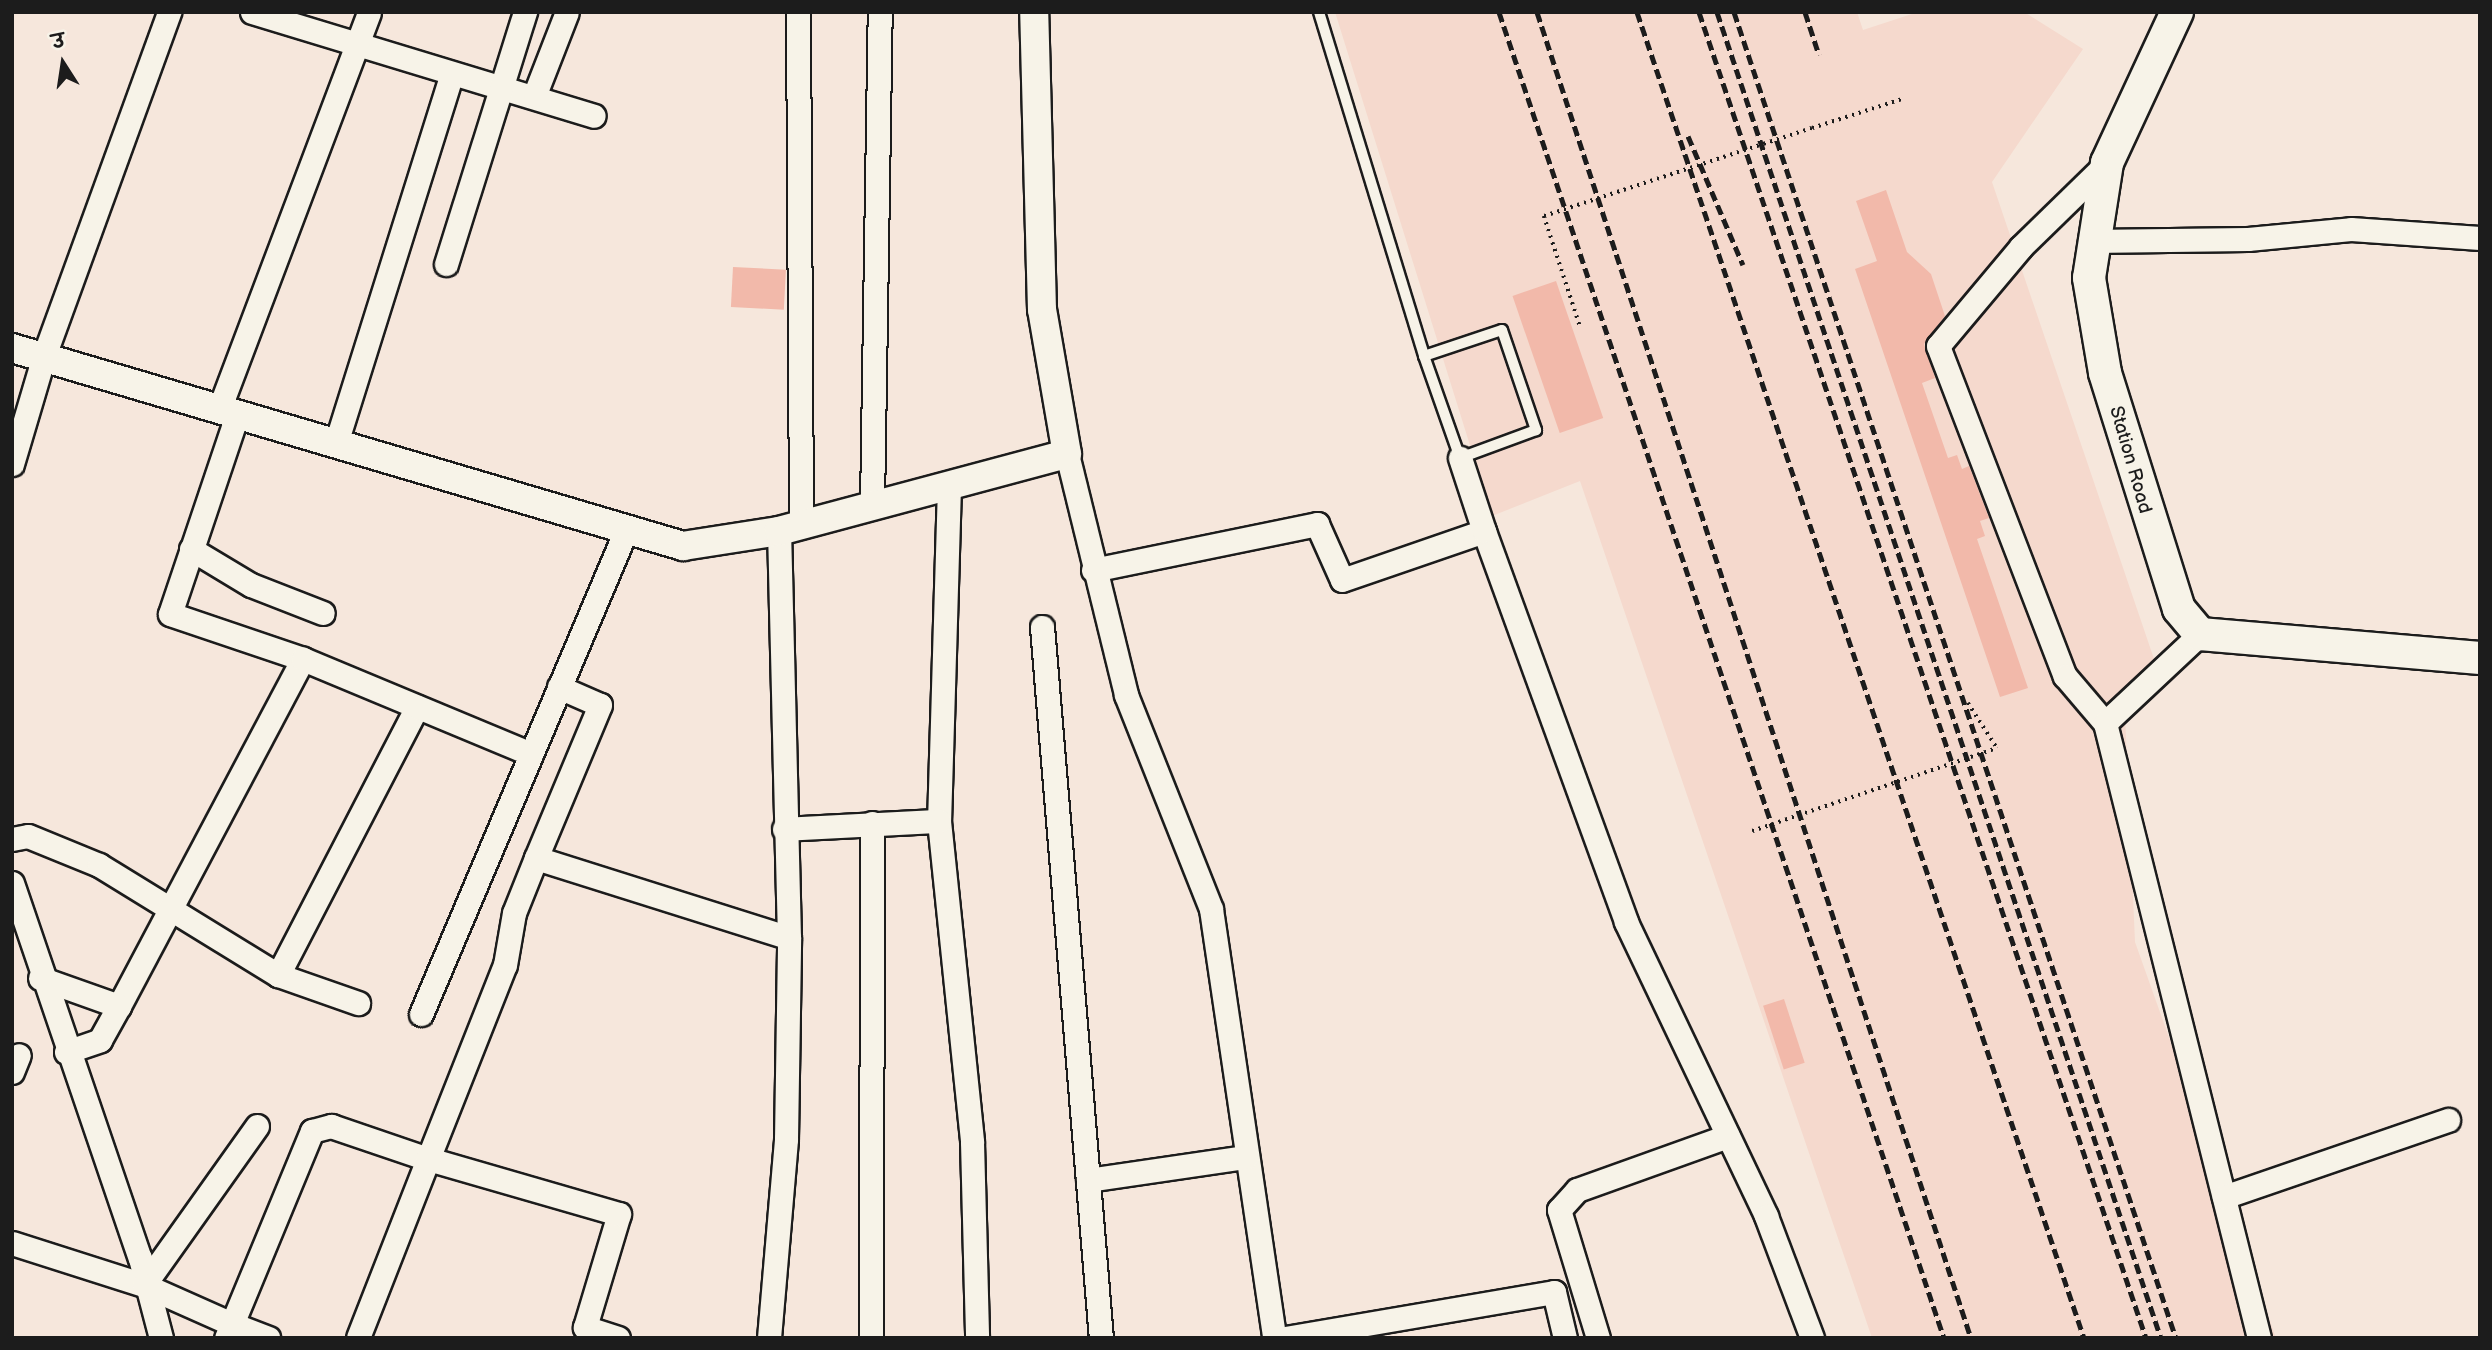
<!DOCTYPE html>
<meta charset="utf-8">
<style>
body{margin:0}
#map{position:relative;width:2492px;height:1350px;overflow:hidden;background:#f6e7dc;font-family:"Balsamiq Sans","Playpen Sans Deva",sans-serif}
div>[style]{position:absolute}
.built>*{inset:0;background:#f5d9cd}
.building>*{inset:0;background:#f2b9aa;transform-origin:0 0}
.path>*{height:3.5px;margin-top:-1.75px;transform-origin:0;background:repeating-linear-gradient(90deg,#1c1c1c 0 2px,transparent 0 7px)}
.roads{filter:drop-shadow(2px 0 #1c1c1c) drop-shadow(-2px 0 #1c1c1c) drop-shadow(0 2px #1c1c1c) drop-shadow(0 -2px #1c1c1c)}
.service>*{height:10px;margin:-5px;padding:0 5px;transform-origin:5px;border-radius:5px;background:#f7f3e8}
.minor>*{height:23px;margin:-11.5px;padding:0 11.5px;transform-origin:11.5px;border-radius:11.5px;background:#f7f3e8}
.tertiary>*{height:28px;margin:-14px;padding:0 14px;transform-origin:14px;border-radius:14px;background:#f7f3e8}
.secondary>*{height:32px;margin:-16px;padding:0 16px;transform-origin:16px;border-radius:16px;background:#f7f3e8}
.rail>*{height:5px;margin-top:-2.5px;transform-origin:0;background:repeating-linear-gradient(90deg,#1c1c1c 0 10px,transparent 0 15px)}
.path-bridge>*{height:3.5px;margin-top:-1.75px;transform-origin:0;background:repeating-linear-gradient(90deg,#1c1c1c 0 2px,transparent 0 7px)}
span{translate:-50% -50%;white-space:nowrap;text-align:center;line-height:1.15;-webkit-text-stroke:5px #f7f3e8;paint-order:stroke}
.street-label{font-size:19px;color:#1c1c1c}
.frame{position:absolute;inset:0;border:14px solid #1c1c1c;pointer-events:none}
.north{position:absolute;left:28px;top:28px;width:70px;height:70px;-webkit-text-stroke:5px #f7f3e8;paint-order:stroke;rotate:348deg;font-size:19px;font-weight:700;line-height:28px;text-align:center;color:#1c1c1c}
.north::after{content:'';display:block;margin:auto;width:24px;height:32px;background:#1c1c1c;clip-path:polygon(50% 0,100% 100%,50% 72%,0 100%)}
</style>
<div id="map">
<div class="built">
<i style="clip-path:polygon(1335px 12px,1857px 12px,1863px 30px,1918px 12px,2024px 12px,2083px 49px,1992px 182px,2154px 659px,2124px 692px,2135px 942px,2276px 1338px,1872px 1338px,1580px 481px,1492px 516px)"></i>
</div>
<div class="building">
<i style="clip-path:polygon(1886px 190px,1907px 252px,1931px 274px,1945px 316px,1924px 344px,1935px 378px,1922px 383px,1948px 458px,1957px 455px,1962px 469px,1969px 466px,1989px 518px,1980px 521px,1985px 536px,1977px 539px,2028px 688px,2000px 697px,1855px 269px,1877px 261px,1856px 201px)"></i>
<i style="left:733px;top:267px;width:53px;height:40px;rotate:3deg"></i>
<i style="left:1556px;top:281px;width:145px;height:46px;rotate:71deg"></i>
<i style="left:1784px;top:999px;width:67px;height:22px;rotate:72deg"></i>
</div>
<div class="path">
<i style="left:1812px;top:128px;width:95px;rotate:-17.9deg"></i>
<i style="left:1544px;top:216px;width:116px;rotate:71.9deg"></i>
<i style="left:1968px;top:703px;width:54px;rotate:57.2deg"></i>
</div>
<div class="roads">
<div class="service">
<i style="left:1319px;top:12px;width:360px;rotate:73deg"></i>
<i style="left:1502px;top:330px;width:106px;rotate:71.2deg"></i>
<i style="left:1536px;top:430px;width:81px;rotate:159.8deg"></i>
<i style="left:1460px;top:458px;width:108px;rotate:-109.4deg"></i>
<i style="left:1424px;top:356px;width:82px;rotate:-18.4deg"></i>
</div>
<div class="minor">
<i style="left:252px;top:12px;width:357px;rotate:16.9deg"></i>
<i style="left:798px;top:12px;width:513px;rotate:89.66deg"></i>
<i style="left:535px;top:94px;width:88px;rotate:-68.7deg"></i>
<i style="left:2107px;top:163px;width:120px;rotate:135.7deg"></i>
<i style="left:2021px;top:247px;width:129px;rotate:130deg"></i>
<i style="left:1938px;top:346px;width:354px;rotate:69deg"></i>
<i style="left:2065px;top:676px;width:62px;rotate:49.6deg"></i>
<i style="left:2105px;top:723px;width:634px;rotate:75.94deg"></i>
<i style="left:2090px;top:241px;width:158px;rotate:-0.7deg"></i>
<i style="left:2248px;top:239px;width:103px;rotate:-5.5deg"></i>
<i style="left:2351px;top:229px;width:129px;rotate:4deg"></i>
<i style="left:446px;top:264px;width:264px;rotate:-72.6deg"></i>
<i style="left:220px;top:407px;width:422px;rotate:-69.3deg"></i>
<i style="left:238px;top:412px;width:213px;rotate:108.6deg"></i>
<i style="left:170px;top:614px;width:140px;rotate:18.7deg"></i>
<i style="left:337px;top:440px;width:384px;rotate:-72.6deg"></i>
<i style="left:1067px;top:454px;width:248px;rotate:76.2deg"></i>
<i style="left:1126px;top:695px;width:230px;rotate:68.3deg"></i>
<i style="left:1211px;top:909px;width:434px;rotate:81.6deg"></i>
<i style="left:12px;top:464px;width:113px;rotate:-73.5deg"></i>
<i style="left:44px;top:356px;width:366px;rotate:-70deg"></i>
<i style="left:949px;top:486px;width:335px;rotate:91.7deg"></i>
<i style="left:939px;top:821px;width:323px;rotate:84.1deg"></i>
<i style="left:972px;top:1142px;width:196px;rotate:88.5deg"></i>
<i style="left:872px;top:505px;width:493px;rotate:-89.1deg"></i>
<i style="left:1484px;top:531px;width:416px;rotate:70deg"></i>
<i style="left:1626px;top:922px;width:326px;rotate:64.5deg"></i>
<i style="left:1766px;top:1216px;width:130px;rotate:69.3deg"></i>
<i style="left:191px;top:549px;width:70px;rotate:31deg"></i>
<i style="left:251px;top:585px;width:77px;rotate:21.3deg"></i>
<i style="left:1093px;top:570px;width:229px;rotate:-11.6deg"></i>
<i style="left:1317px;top:524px;width:61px;rotate:65.9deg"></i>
<i style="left:1342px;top:580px;width:150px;rotate:-19deg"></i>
<i style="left:1484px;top:531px;width:77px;rotate:-108.2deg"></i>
<i style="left:1042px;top:627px;width:713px;rotate:85.26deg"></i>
<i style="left:2105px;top:723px;width:130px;rotate:-43.1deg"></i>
<i style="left:784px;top:829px;width:155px;rotate:-3deg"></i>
<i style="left:12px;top:839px;width:16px;rotate:-11deg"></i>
<i style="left:28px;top:836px;width:77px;rotate:22.2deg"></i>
<i style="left:99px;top:865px;width:210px;rotate:31.6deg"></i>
<i style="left:278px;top:975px;width:85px;rotate:19.3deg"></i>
<i style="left:536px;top:858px;width:166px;rotate:-67.3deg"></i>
<i style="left:600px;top:705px;width:45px;rotate:-156.3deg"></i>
<i style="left:12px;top:883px;width:396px;rotate:71.2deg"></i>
<i style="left:140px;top:1258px;width:83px;rotate:75.3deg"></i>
<i style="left:278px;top:975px;width:302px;rotate:-62.6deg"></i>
<i style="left:40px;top:978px;width:84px;rotate:19.5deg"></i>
<i style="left:119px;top:1006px;width:393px;rotate:-62.1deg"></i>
<i style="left:303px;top:659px;width:247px;rotate:22.6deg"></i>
<i style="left:421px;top:1014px;width:528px;rotate:-67.03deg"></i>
<i style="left:66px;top:1052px;width:36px;rotate:-19deg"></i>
<i style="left:100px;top:1040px;width:39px;rotate:-61deg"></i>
<i style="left:12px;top:1072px;width:18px;rotate:-68deg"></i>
<i style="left:1088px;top:1180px;width:160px;rotate:-8.3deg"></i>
<i style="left:2224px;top:1197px;width:237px;rotate:-19deg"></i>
<i style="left:12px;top:1243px;width:139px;rotate:17.7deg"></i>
<i style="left:144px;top:1285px;width:195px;rotate:-54.6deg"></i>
<i style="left:144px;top:1285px;width:96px;rotate:23.9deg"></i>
<i style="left:232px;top:1324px;width:209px;rotate:-67.5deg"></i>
<i style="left:312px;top:1131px;width:20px;rotate:-15deg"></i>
<i style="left:331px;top:1126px;width:102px;rotate:18.8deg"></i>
<i style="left:428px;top:1159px;width:192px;rotate:111.4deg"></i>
<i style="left:226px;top:1338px;width:15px;rotate:-67deg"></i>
<i style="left:232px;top:1324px;width:39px;rotate:21deg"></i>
<i style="left:618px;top:1338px;width:35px;rotate:-162deg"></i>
<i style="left:585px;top:1327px;width:118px;rotate:-73.3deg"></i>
<i style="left:619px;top:1214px;width:199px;rotate:-163.9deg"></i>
<i style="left:428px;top:1159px;width:209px;rotate:-68.4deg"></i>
<i style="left:505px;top:965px;width:53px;rotate:-80.2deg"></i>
<i style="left:514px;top:913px;width:59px;rotate:-68.2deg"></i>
<i style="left:536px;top:858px;width:265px;rotate:17.5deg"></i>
<i style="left:769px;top:1338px;width:200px;rotate:-85.1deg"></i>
<i style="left:786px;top:1139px;width:201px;rotate:-89.1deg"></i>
<i style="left:789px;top:938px;width:407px;rotate:-91.4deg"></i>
<i style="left:871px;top:1338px;width:515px;rotate:-89.89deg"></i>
<i style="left:1285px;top:1338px;width:273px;rotate:-9.7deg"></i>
<i style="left:1554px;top:1292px;width:47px;rotate:76.6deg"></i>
<i style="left:1598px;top:1338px;width:134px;rotate:-106.9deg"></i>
<i style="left:1559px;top:1210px;width:27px;rotate:-48deg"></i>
<i style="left:1577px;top:1190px;width:160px;rotate:-19.7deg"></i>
</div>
<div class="tertiary">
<i style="left:12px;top:348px;width:700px;rotate:16.44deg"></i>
<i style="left:683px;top:546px;width:97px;rotate:-8.9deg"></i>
<i style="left:779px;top:531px;width:298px;rotate:-15deg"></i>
<i style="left:1067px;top:454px;width:146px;rotate:-99.8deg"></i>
<i style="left:1042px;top:310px;width:298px;rotate:-91.5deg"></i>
</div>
<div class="secondary">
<i style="left:2177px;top:12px;width:166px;rotate:114.9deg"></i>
<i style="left:2107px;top:163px;width:116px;rotate:98.9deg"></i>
<i style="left:2089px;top:278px;width:96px;rotate:80.4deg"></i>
<i style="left:2105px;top:373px;width:247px;rotate:72.6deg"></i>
<i style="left:2179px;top:609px;width:33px;rotate:50deg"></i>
<i style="left:2200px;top:634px;width:281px;rotate:4.9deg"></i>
</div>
</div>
<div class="rail">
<i style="left:1499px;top:12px;width:1399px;rotate:71.45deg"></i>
<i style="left:1537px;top:12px;width:1395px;rotate:71.88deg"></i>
<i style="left:1637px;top:12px;width:1399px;rotate:71.37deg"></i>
<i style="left:1699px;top:12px;width:1399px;rotate:71.37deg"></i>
<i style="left:1717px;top:12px;width:1398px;rotate:71.49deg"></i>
<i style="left:1734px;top:12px;width:1398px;rotate:71.57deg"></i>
<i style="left:1805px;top:12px;width:45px;rotate:72deg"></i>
<i style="left:1688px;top:136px;width:140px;rotate:66.9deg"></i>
</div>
<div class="path-bridge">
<i style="left:1544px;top:216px;width:282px;rotate:-18.2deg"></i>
<i style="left:1752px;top:831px;width:259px;rotate:-18.7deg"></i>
</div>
<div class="street-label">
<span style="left:2130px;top:460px;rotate:74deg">Station Road</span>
</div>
<div class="frame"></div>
<div class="north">उ</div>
</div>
